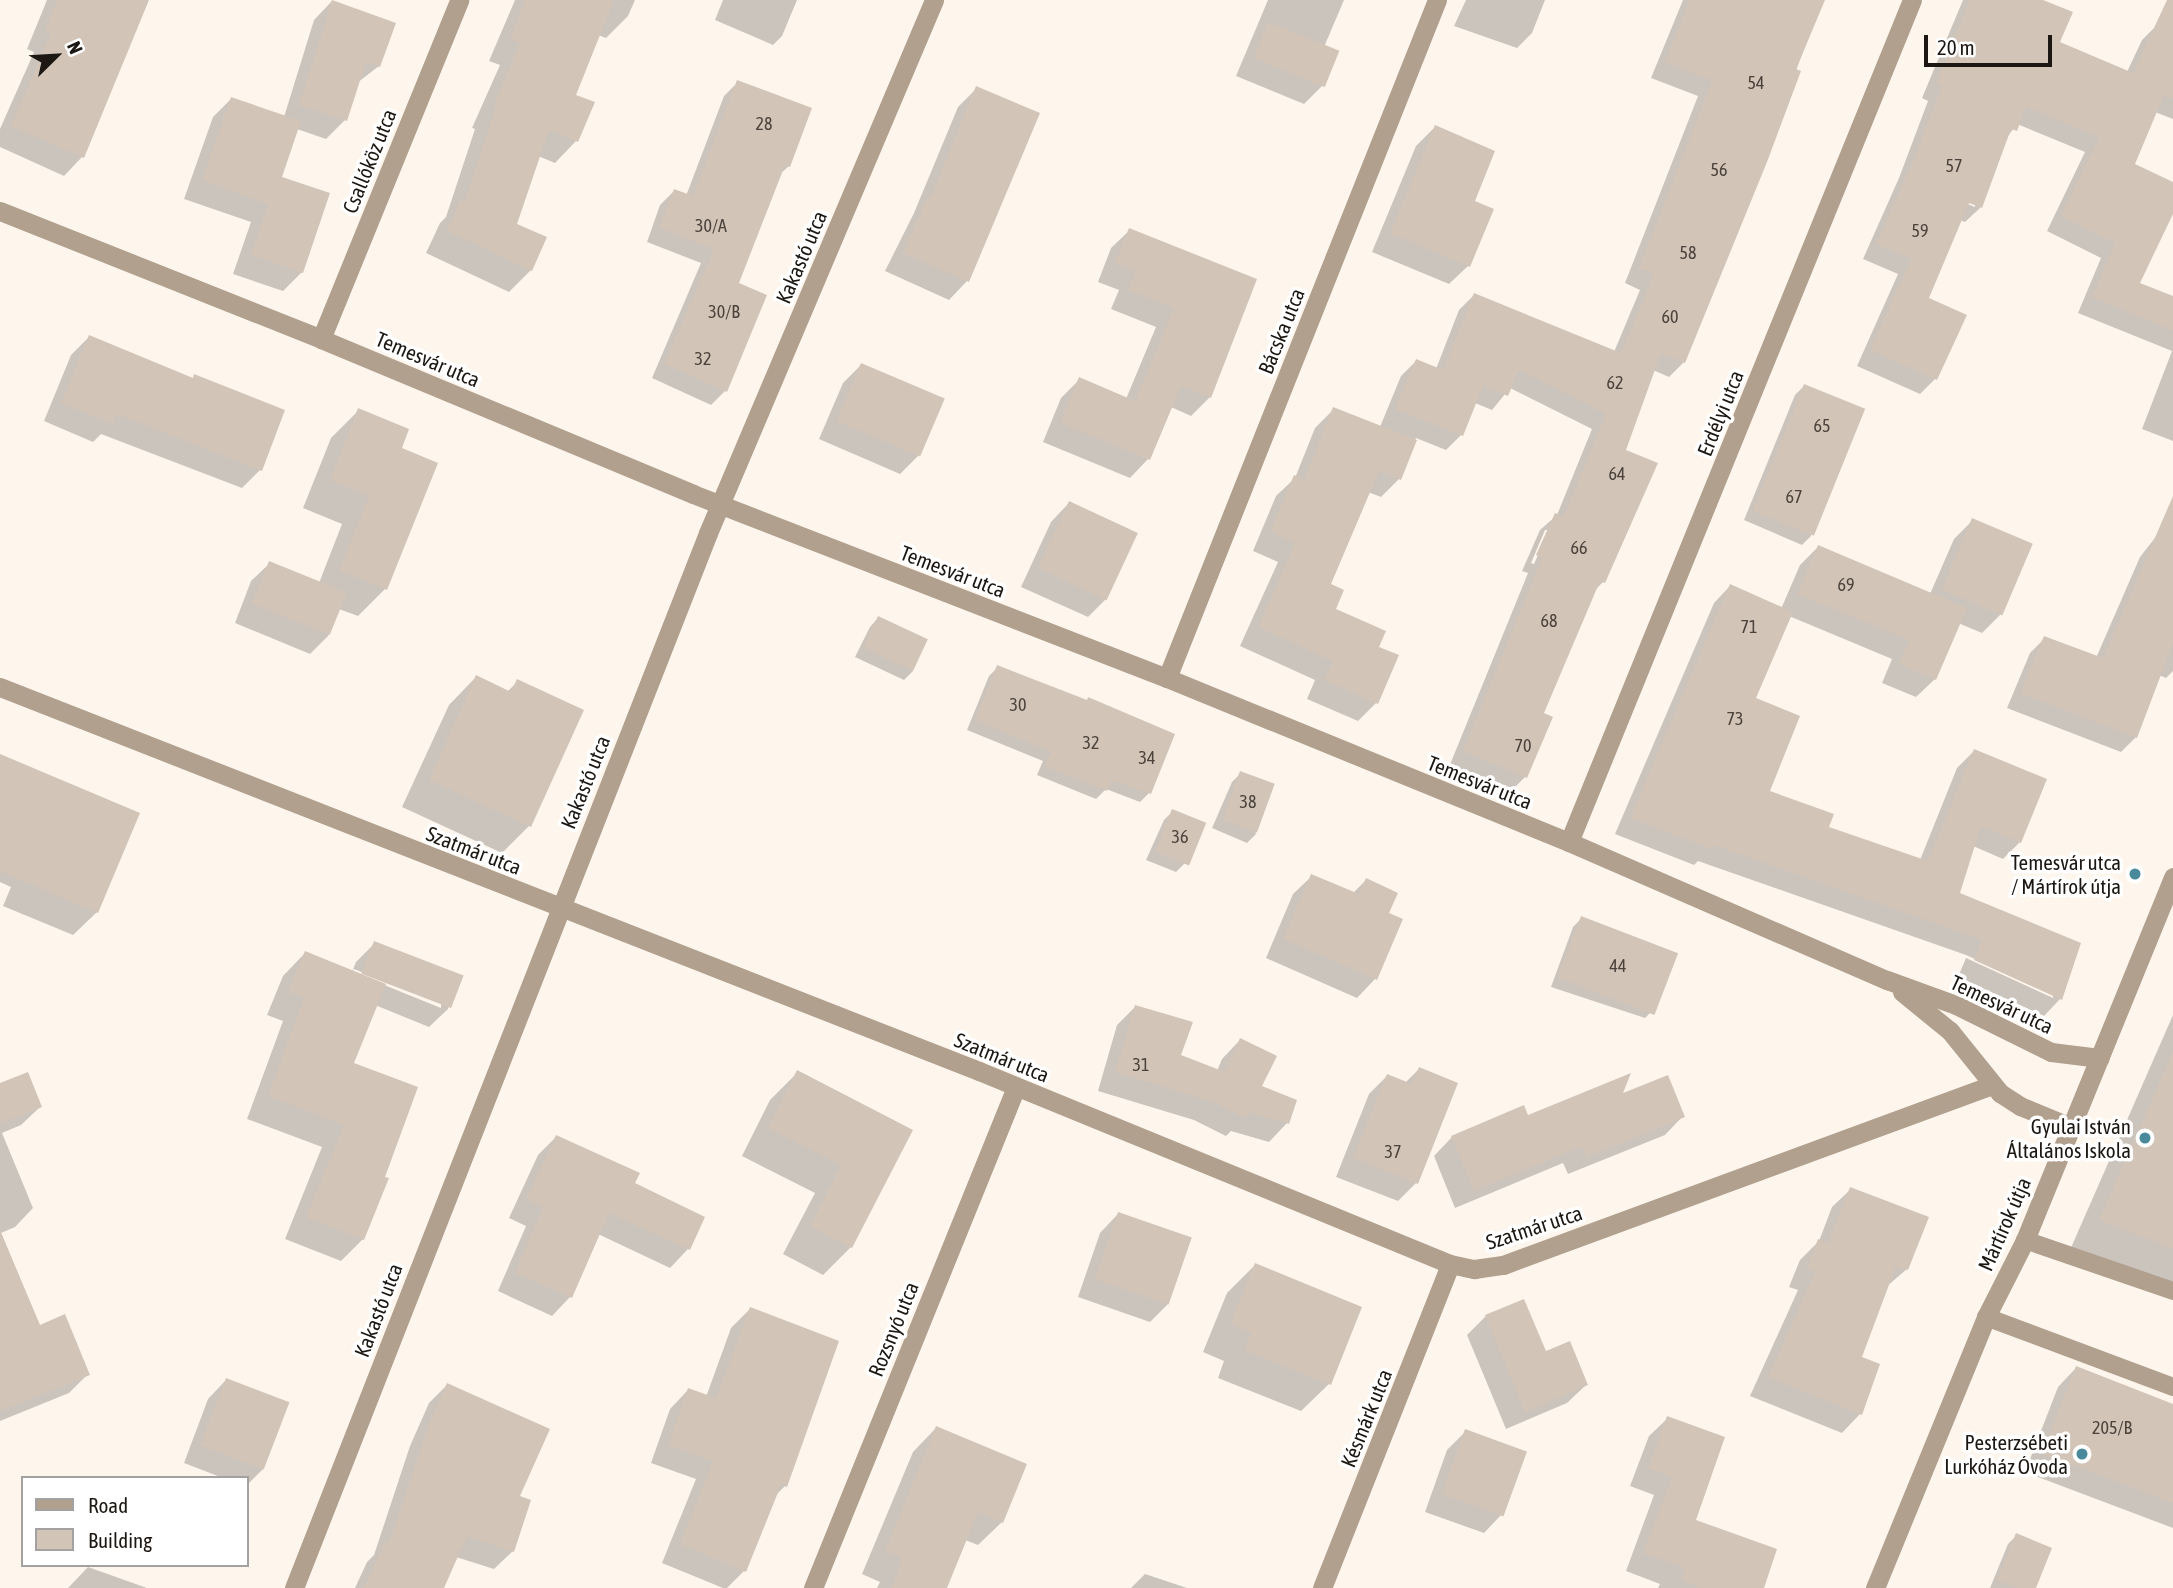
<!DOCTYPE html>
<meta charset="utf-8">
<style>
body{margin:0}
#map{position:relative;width:2173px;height:1588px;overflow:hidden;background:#fef6ed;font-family:"Asap Condensed",sans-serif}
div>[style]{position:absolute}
.shadow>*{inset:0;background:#0003}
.building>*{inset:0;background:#d2c4b7;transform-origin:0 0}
.service>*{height:18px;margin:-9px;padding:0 9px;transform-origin:9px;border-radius:9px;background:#b1a08e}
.minor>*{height:19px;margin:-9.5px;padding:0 9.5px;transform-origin:9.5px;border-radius:9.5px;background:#b1a08e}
.tertiary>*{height:19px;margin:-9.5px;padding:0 9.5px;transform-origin:9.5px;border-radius:9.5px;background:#b1a08e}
.dots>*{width:19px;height:19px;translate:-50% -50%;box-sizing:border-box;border:4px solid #fff;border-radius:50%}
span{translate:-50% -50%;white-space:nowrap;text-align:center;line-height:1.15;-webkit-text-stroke:7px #fff;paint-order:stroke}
.number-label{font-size:18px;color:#4a423b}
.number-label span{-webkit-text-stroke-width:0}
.street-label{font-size:21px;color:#1c1712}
.poi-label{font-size:21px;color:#1c1712}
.right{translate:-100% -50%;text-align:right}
.legend{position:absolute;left:21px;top:1476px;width:228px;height:91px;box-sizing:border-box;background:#fff;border:2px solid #a4a2a0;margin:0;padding:9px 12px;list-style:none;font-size:21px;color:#1c1712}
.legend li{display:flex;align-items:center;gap:14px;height:35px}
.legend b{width:35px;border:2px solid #a4a2a0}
.north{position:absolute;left:21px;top:21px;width:70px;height:70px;-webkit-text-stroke:5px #fff;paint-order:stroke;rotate:66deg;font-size:19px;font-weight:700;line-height:28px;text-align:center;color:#1c1712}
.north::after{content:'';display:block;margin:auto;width:24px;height:32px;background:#1c1712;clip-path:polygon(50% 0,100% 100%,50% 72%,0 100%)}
.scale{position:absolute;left:1924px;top:35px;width:128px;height:32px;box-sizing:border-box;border:4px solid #1c1712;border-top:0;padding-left:9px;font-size:21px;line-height:24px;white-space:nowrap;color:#1c1712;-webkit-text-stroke:5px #fff;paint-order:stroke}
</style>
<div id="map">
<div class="shadow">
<i style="clip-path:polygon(47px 0,147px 0,82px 157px,64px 176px,0 147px,0 129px,34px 52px,27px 49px)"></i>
<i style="clip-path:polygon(515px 0,635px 0,628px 16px,606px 38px,598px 35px,574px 96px,576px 141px,555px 163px,538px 156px,515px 225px,531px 270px,509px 292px,426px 253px,440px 223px,446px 217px,475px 129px,472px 128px,500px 65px,489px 61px)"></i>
<i style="clip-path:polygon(723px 0,797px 0,782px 36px,773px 45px,715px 20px)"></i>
<i style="clip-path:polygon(1268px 0,1344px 0,1324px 47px,1323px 85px,1304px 104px,1236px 76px)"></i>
<i style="clip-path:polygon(1466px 0,1545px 0,1532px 33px,1517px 48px,1454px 26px)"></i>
<i style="clip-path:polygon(evenodd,1683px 0,1823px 0,1684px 362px,1669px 377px,1653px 370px,1624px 451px,1603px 582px,1595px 590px,1542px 714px,1525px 777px,1510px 792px,1449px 767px,1528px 573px,1522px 571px,1540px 530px,1557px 515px,1592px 429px,1510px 388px,1492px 410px,1475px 403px,1461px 435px,1446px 450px,1416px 438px,1399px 479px,1381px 497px,1368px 492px,1329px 585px,1333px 610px,1377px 648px,1376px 703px,1358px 721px,1307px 699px,1315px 680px,1240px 646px,1278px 562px,1253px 551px,1276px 496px,1295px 478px,1315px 428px,1334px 409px,1380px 427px,1401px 376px,1416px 361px,1436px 369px,1459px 310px,1474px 295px,1614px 352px,1640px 290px,1625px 283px,1698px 96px,1651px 78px,1683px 0,1545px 530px,1549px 530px,1534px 564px,1531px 563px,1545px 530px)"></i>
<i style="clip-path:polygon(evenodd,1963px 0,2039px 0,2058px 43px,2127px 72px,2142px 40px,2157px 25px,2173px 31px,2173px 119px,2155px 112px,2133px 165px,2173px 184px,2173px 210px,2138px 283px,2173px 298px,2173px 441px,2142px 429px,2172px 351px,2078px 313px,2101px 258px,2047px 231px,2085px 152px,2017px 124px,2005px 140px,1980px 208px,1965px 222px,1960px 220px,1927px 299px,1935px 379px,1920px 394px,1857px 366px,1898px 274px,1863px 259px,1899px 178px,1928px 101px,1922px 98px,1963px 0,1960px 201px,1975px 204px,1975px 207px,1960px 201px)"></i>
<i style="clip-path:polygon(332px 1px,379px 66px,357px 83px,345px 120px,326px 139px,297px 129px,280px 178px,302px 272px,283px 291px,233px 274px,251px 222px,184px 199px,213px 117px,231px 99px,284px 117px,314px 20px)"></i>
<i style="clip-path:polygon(738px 82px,789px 166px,779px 175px,737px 284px,725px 391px,711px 405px,652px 378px,701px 263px,647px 242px,660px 205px,674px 191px,686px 196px,724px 96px)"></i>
<i style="clip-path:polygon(977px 88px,967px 281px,949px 300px,885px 271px,914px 213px,958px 107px)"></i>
<i style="clip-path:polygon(1435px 127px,1472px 202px,1468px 266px,1449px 284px,1372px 252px,1416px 146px)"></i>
<i style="clip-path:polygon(1130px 230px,1255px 280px,1210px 397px,1191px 416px,1171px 407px,1148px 459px,1130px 478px,1043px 442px,1061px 398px,1080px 379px,1126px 399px,1156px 327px,1111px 309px,1119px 290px,1098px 282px,1111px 248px)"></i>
<i style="clip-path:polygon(89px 337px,192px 379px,260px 470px,242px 488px,101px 434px,93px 442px,44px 421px,71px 355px)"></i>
<i style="clip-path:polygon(861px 365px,918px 456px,900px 474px,819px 439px,843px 383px)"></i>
<i style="clip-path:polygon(1804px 386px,1811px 536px,1802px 545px,1744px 520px,1795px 395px)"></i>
<i style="clip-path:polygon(359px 410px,400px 448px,385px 589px,358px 616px,339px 609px,328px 636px,310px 654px,235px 623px,251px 581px,270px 563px,319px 583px,342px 524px,303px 508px,331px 438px)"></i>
<i style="clip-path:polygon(1069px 503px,1106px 599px,1088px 617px,1021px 587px,1051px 522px)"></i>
<i style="clip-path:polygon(2173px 515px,2173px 671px,2166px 678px,2159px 675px,2136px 737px,2121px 752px,2007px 708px,2030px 653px,2045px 638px,2096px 658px,2140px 557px)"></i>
<i style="clip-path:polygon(1972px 521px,2000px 615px,1982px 633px,1958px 623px,1935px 679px,1916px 697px,1882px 683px,1892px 659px,1789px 616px,1754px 699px,1767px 792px,1827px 828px,1920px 860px,1957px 768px,1974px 751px,2020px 842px,2003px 859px,1973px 846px,1958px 894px,2079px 944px,2060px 999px,2044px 1016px,1958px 977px,1966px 958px,2053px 998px,2053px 994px,1966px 955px,1698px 861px,1694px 865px,1615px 834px,1714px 603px,1730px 586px,1781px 609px,1800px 565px,1818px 547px,1930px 594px,1954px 539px)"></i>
<i style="clip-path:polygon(878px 618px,913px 671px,904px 680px,855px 657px,870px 627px)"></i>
<i style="clip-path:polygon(998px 667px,1149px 793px,1140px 802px,1106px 789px,1096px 799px,1037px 775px,1043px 761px,967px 730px,989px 676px)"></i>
<i style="clip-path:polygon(476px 677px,507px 692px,518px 681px,529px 826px,502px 853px,402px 807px,449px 705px)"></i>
<i style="clip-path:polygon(0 757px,97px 912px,73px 935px,3px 906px,11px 887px,0 882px)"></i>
<i style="clip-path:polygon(1241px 773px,1256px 834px,1247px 843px,1212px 828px,1232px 782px)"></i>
<i style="clip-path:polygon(1173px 811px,1203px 824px,1185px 863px,1176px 872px,1146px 860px,1164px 820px)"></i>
<i style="clip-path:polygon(1312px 876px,1353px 893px,1366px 880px,1387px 914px,1401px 920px,1375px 979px,1357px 998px,1266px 958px,1293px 894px)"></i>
<i style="clip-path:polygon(1582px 918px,1654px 1009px,1645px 1018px,1551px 987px,1573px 927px)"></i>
<i style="clip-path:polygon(evenodd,375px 943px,461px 977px,448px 1009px,429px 1027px,375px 1005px,352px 1064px,363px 1239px,341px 1261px,285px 1239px,322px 1147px,247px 1119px,283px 1021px,267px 1015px,283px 976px,305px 953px,352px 972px,356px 962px,375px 943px,354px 969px,441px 1004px,441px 1008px,352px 972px,354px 969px)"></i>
<i style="clip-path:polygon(1135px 1007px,1179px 1056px,1217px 1071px,1222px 1059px,1240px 1040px,1259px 1087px,1287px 1123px,1269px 1142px,1231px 1131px,1226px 1136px,1194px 1120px,1098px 1091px,1117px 1025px)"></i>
<i style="clip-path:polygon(2173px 1015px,2173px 1291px,2070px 1250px)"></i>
<i style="clip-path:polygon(1419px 1069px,1416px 1183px,1398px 1201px,1336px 1177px,1369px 1094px,1387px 1076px,1405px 1083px)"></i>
<i style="clip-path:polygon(798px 1072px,910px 1130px,851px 1247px,823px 1275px,783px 1254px,815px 1193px,742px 1156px,770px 1100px)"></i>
<i style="clip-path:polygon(0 1084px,40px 1107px,21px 1125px,2px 1133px,33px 1208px,15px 1227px,1px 1233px,39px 1327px,88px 1374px,69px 1393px,0 1421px)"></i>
<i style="clip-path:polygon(1619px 1097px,1683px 1116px,1665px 1135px,1568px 1174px,1563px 1163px,1455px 1208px,1434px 1156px,1452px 1137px)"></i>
<i style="clip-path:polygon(556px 1137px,633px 1184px,688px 1249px,670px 1268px,598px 1234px,570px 1297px,552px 1316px,498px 1291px,526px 1226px,509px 1218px,538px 1155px)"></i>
<i style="clip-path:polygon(1851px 1189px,1907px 1269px,1886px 1287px,1860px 1358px,1860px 1414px,1842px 1433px,1750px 1396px,1798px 1290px,1789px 1287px,1800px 1260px,1819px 1241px,1832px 1207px)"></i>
<i style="clip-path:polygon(1118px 1214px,1169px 1303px,1150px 1322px,1078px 1297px,1100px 1233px)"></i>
<i style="clip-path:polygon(1255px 1265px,1329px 1384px,1301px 1411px,1218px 1378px,1224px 1361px,1203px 1352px,1227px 1293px)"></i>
<i style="clip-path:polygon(750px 1309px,785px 1486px,774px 1497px,744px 1571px,727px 1588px,723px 1588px,662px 1563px,696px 1479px,651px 1463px,670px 1409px,688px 1390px,706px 1397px,731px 1328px)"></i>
<i style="clip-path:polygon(1486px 1316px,1586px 1385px,1567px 1403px,1506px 1429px,1467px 1335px)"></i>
<i style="clip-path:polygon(2076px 1368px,2173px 1406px,2173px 1528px,2025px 1472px,2058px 1387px)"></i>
<i style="clip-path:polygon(226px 1380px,264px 1468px,247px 1485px,247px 1478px,223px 1478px,184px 1463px,208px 1399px)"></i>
<i style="clip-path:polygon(447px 1385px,517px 1497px,513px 1551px,494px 1569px,456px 1557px,442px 1588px,355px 1588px,367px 1562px,374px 1555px,410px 1446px,429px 1403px)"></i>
<i style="clip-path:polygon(1668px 1418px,1693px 1521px,1762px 1588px,1658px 1588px,1660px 1584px,1626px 1571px,1654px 1495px,1630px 1486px,1649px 1436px)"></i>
<i style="clip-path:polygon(936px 1428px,1002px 1522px,978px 1545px,965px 1540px,945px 1588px,877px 1588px,880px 1582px,862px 1574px,913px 1452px)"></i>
<i style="clip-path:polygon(1466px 1431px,1524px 1452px,1502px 1514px,1484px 1533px,1425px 1512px,1447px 1450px)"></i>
<i style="clip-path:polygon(2017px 1535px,2034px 1588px,1990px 1588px,2008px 1544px)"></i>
<i style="clip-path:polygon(88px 1567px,147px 1588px,68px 1588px)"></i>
<i style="clip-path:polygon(1145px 1574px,1187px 1588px,1131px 1588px)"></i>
</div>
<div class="building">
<i style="clip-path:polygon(57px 0,149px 0,84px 158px,11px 126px,51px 33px,45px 30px)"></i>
<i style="clip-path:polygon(332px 0,396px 23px,380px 67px,366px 62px,347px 121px,299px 105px)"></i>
<i style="clip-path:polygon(525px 0,614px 0,576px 95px,595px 102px,578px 142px,549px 130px,517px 224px,547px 237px,532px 271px,447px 231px,461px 199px,465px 201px,496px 107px,493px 106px,520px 43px,510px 39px)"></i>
<i style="clip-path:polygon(1690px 0,1825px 0,1796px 69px,1801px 71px,1767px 162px,1685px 363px,1661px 353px,1626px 450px,1658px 463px,1605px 583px,1600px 581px,1544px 713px,1553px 717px,1527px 778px,1463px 751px,1542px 558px,1536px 555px,1555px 513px,1564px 516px,1606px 414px,1519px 370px,1508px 396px,1483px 386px,1463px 436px,1395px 409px,1416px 359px,1443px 370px,1474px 293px,1621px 353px,1654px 274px,1639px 268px,1712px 81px,1665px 62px)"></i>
<i style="clip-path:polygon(1970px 0,2043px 0,2073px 12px,2060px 42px,2133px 73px,2167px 0,2173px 0,2173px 98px,2164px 95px,2135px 164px,2173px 182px,2173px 214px,2140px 283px,2173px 296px,2173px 331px,2092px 297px,2115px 243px,2061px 216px,2099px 137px,2026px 107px,2017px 131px,2011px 129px,1982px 208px,1969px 203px,1929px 298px,1967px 315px,1937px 380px,1870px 350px,1911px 259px,1876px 244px,1913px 161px,1942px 86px,1936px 83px)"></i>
<i style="left:1268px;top:22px;width:77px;height:39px;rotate:22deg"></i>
<i style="clip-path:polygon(737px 80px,812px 108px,790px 167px,785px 165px,739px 283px,767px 295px,727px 392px,664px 364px,714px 249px,659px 228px,674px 189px,693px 196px)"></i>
<i style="clip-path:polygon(976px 86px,1040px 113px,969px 282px,903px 253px,927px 198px,930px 199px)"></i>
<i style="clip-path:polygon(231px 97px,301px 121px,282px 177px,330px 193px,303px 273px,251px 255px,268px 204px,202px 180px)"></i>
<i style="clip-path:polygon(1435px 125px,1495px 151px,1475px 201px,1494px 209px,1470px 267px,1390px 233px)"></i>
<i style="clip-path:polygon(1129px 228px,1257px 279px,1211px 398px,1181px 386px,1150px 460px,1060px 423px,1079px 377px,1135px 401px,1174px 308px,1128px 290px,1136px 271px,1115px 263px)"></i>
<i style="clip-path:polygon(89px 335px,193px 378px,194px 374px,285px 410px,262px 471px,117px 414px,113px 424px,61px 403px)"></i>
<i style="left:861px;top:363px;width:91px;height:63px;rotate:23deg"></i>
<i style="left:1804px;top:384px;width:66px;height:137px;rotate:22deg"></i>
<i style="clip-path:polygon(1333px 407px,1417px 440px,1401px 480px,1379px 471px,1331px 584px,1344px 590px,1336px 609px,1386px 631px,1379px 647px,1399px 655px,1378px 704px,1324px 680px,1333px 661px,1258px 627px,1295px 543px,1270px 532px,1294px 475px,1304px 480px)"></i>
<i style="clip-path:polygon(358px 408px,409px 429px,402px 448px,438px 463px,387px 590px,339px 570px,369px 496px,330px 480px)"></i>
<i style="clip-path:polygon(2173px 496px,2173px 643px,2137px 738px,2020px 693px,2044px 636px,2103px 658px)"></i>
<i style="left:1069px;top:501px;width:76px;height:74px;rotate:25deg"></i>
<i style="left:1972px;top:518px;width:66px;height:78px;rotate:23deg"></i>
<i style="clip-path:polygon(1818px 545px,1967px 608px,1936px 680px,1899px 664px,1909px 640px,1797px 594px)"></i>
<i style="left:269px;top:561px;width:84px;height:46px;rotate:22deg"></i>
<i style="clip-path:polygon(1730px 584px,1793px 612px,1756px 698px,1800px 716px,1770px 791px,1834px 814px,1829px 827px,1928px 861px,1974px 749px,2047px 779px,2021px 843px,1981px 826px,1960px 893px,2081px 943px,2062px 1000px,1974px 960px,1982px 940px,1714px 845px,1712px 849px,1630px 818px)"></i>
<i style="left:878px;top:616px;width:55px;height:35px;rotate:25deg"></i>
<i style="clip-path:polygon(997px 665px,1087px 700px,1088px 697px,1175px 734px,1151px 794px,1111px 780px,1107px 791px,1044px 766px,1051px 752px,975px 720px)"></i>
<i style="clip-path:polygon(476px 675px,511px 692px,517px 679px,584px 710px,531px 827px,429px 780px)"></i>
<i style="clip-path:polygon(0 754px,140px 813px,98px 913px,0 871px)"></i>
<i style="left:1240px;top:771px;width:37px;height:52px;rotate:20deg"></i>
<i style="left:1172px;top:809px;width:37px;height:46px;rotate:22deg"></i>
<i style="clip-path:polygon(1311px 874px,1359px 894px,1366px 878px,1398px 893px,1389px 913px,1403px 919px,1377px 980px,1283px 939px)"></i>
<i style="left:1581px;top:916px;width:104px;height:66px;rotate:21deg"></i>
<i style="left:374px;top:941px;width:96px;height:35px;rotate:21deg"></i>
<i style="clip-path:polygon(305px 951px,386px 984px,354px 1063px,418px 1087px,385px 1177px,389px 1178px,364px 1240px,306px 1217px,344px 1125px,268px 1096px,304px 998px,288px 992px)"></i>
<i style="clip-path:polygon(1135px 1005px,1193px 1022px,1181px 1055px,1225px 1072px,1240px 1038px,1277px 1056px,1262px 1086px,1297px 1100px,1289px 1124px,1249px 1112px,1246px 1118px,1213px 1102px,1115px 1072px)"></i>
<i style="clip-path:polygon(2173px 1051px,2173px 1249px,2099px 1220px)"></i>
<i style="clip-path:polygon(1419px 1067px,1458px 1083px,1418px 1184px,1353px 1158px,1387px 1074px,1412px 1084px)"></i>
<i style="clip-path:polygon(797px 1070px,913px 1130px,852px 1248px,810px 1226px,841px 1165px,768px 1128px)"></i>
<i style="clip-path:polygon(28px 1072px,42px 1107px,0 1124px,0 1083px)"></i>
<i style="clip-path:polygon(1631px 1073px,1623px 1093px,1668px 1075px,1685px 1117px,1587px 1157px,1582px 1146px,1474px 1191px,1451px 1136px,1524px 1105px,1528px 1115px)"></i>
<i style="clip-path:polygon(556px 1135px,640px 1173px,635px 1183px,705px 1217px,690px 1250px,609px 1213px,572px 1298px,515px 1273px,543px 1207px,526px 1199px)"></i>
<i style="clip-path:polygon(1850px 1187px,1929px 1217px,1908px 1270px,1896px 1266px,1862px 1357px,1880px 1364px,1862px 1415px,1768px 1377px,1815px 1272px,1807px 1269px,1818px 1239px,1828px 1243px)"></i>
<i style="left:1118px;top:1212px;width:78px;height:71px;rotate:19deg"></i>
<i style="clip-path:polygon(0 1230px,40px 1325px,65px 1314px,90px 1375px,0 1411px)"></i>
<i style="clip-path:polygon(1255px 1263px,1362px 1307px,1331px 1385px,1244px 1350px,1251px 1333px,1230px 1324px)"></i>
<i style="clip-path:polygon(1524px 1299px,1546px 1351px,1570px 1341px,1588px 1385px,1525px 1412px,1485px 1315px)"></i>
<i style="clip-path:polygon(750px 1307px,839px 1341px,787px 1487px,781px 1485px,746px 1572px,680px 1544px,713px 1461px,668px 1445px,688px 1388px,716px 1398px)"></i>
<i style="clip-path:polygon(2076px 1366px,2173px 1404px,2173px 1503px,2042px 1453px)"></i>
<i style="left:226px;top:1378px;width:68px;height:72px;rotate:21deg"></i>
<i style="clip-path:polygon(447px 1383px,550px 1429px,520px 1496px,531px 1500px,514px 1552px,467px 1536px,444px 1588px,364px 1588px,385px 1541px,389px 1543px,428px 1426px)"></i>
<i style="clip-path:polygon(1667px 1416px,1725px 1437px,1696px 1520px,1777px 1549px,1764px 1588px,1701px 1588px,1683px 1581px,1685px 1568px,1643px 1553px,1672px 1477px,1648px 1468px)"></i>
<i style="clip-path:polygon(936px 1426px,1027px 1464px,1003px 1523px,978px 1512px,947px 1588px,892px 1588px,902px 1558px,885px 1551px)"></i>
<i style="left:1465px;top:1429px;width:66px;height:69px;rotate:20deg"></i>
<i style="clip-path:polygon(2016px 1533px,2052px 1548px,2036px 1588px,2017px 1588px,1997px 1580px)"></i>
</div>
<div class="service">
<i style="left:2025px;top:1240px;width:157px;rotate:19deg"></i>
<i style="left:1986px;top:1317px;width:200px;rotate:20.5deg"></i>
</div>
<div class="minor">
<i style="left:321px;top:339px;width:366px;rotate:-67.8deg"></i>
<i style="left:1167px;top:678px;width:730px;rotate:-68.29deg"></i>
<i style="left:0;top:687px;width:1052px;rotate:21.42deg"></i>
<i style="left:979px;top:1071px;width:509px;rotate:22.28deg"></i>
<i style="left:1450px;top:1264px;width:25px;rotate:12deg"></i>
<i style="left:1474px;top:1269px;width:29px;rotate:-8deg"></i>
<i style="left:1503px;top:1265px;width:521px;rotate:-20.21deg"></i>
<i style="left:1569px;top:842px;width:909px;rotate:-67.84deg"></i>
<i style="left:294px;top:1588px;width:1133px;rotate:-68.57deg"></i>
<i style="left:708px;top:533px;width:579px;rotate:-67.02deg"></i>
<i style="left:813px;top:1588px;width:541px;rotate:-67.94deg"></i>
<i style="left:1322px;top:1588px;width:348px;rotate:-68.4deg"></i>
</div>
<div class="tertiary">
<i style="left:0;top:211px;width:346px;rotate:21.7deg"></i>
<i style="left:321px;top:339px;width:403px;rotate:22.6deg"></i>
<i style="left:693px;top:494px;width:508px;rotate:21.22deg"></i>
<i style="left:1167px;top:678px;width:434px;rotate:22.2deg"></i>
<i style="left:1569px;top:842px;width:347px;rotate:23.5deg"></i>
<i style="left:1887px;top:980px;width:73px;rotate:19.9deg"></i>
<i style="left:1956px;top:1005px;width:106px;rotate:26.3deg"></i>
<i style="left:2051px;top:1052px;width:49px;rotate:7deg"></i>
<i style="left:1902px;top:992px;width:62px;rotate:39.1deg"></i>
<i style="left:1950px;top:1031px;width:80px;rotate:51.1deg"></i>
<i style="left:2000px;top:1093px;width:24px;rotate:33deg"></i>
<i style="left:2020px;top:1106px;width:55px;rotate:22.4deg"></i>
<i style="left:1875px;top:1588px;width:293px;rotate:-67.7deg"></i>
<i style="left:1986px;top:1317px;width:86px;rotate:-63.1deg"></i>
<i style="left:2025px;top:1240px;width:392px;rotate:-67.8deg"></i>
</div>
<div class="dots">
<i style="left:2135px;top:874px;background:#48899c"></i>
<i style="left:2145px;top:1138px;background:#48899c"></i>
<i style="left:2082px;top:1454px;background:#48899c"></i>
</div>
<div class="number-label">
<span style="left:1756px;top:83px">54</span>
<span style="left:764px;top:124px">28</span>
<span style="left:1954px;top:166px">57</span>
<span style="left:1719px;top:170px">56</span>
<span style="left:711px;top:226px">30/A</span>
<span style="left:1920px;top:231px">59</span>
<span style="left:1688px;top:253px">58</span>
<span style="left:724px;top:312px">30/B</span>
<span style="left:1670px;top:317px">60</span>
<span style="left:703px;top:359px">32</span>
<span style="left:1615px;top:383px">62</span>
<span style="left:1822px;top:426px">65</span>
<span style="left:1617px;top:474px">64</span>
<span style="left:1794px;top:497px">67</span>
<span style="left:1579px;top:548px">66</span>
<span style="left:1846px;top:585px">69</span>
<span style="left:1549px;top:621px">68</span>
<span style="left:1749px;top:627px">71</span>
<span style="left:1018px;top:705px">30</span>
<span style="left:1735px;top:719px">73</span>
<span style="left:1091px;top:743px">32</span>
<span style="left:1523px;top:746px">70</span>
<span style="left:1147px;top:758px">34</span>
<span style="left:1248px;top:802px">38</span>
<span style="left:1180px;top:837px">36</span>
<span style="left:1618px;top:966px">44</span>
<span style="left:1141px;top:1065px">31</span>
<span style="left:1393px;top:1152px">37</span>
<span style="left:2112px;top:1428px">205/B</span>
</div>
<div class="street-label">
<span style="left:369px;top:161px;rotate:-68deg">Csallóköz utca</span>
<span style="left:801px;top:257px;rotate:-67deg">Kakastó utca</span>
<span style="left:1281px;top:331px;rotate:-68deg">Bácska utca</span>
<span style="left:428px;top:359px;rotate:23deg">Temesvár utca</span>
<span style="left:1720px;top:413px;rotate:-68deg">Erdélyi utca</span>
<span style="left:953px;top:571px;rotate:21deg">Temesvár utca</span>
<span style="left:585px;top:782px;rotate:-68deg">Kakastó utca</span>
<span style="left:1480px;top:782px;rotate:22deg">Temesvár utca</span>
<span style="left:474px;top:850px;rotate:21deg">Szatmár utca</span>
<span style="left:2002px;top:1004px;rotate:25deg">Temesvár utca</span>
<span style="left:1002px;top:1057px;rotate:22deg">Szatmár utca</span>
<span style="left:2004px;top:1224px;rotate:-66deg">Mártírok útja</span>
<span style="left:1534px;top:1227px;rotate:-18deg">Szatmár utca</span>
<span style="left:378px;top:1310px;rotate:-69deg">Kakastó utca</span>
<span style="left:893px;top:1329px;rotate:-68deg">Rozsnyó utca</span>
<span style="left:1366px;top:1418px;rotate:-68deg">Késmárk utca</span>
</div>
<div class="poi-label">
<span class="right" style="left:2121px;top:874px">Temesvár utca<br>/ Mártírok útja</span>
<span class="right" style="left:2131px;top:1138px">Gyulai István<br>Általános Iskola</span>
<span class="right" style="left:2068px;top:1454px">Pesterzsébeti<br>Lurkóház Óvoda</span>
</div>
<ul class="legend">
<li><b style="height:9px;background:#b1a08e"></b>Road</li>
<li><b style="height:19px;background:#d2c4b7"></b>Building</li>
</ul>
<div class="north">N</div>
<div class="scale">20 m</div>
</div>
